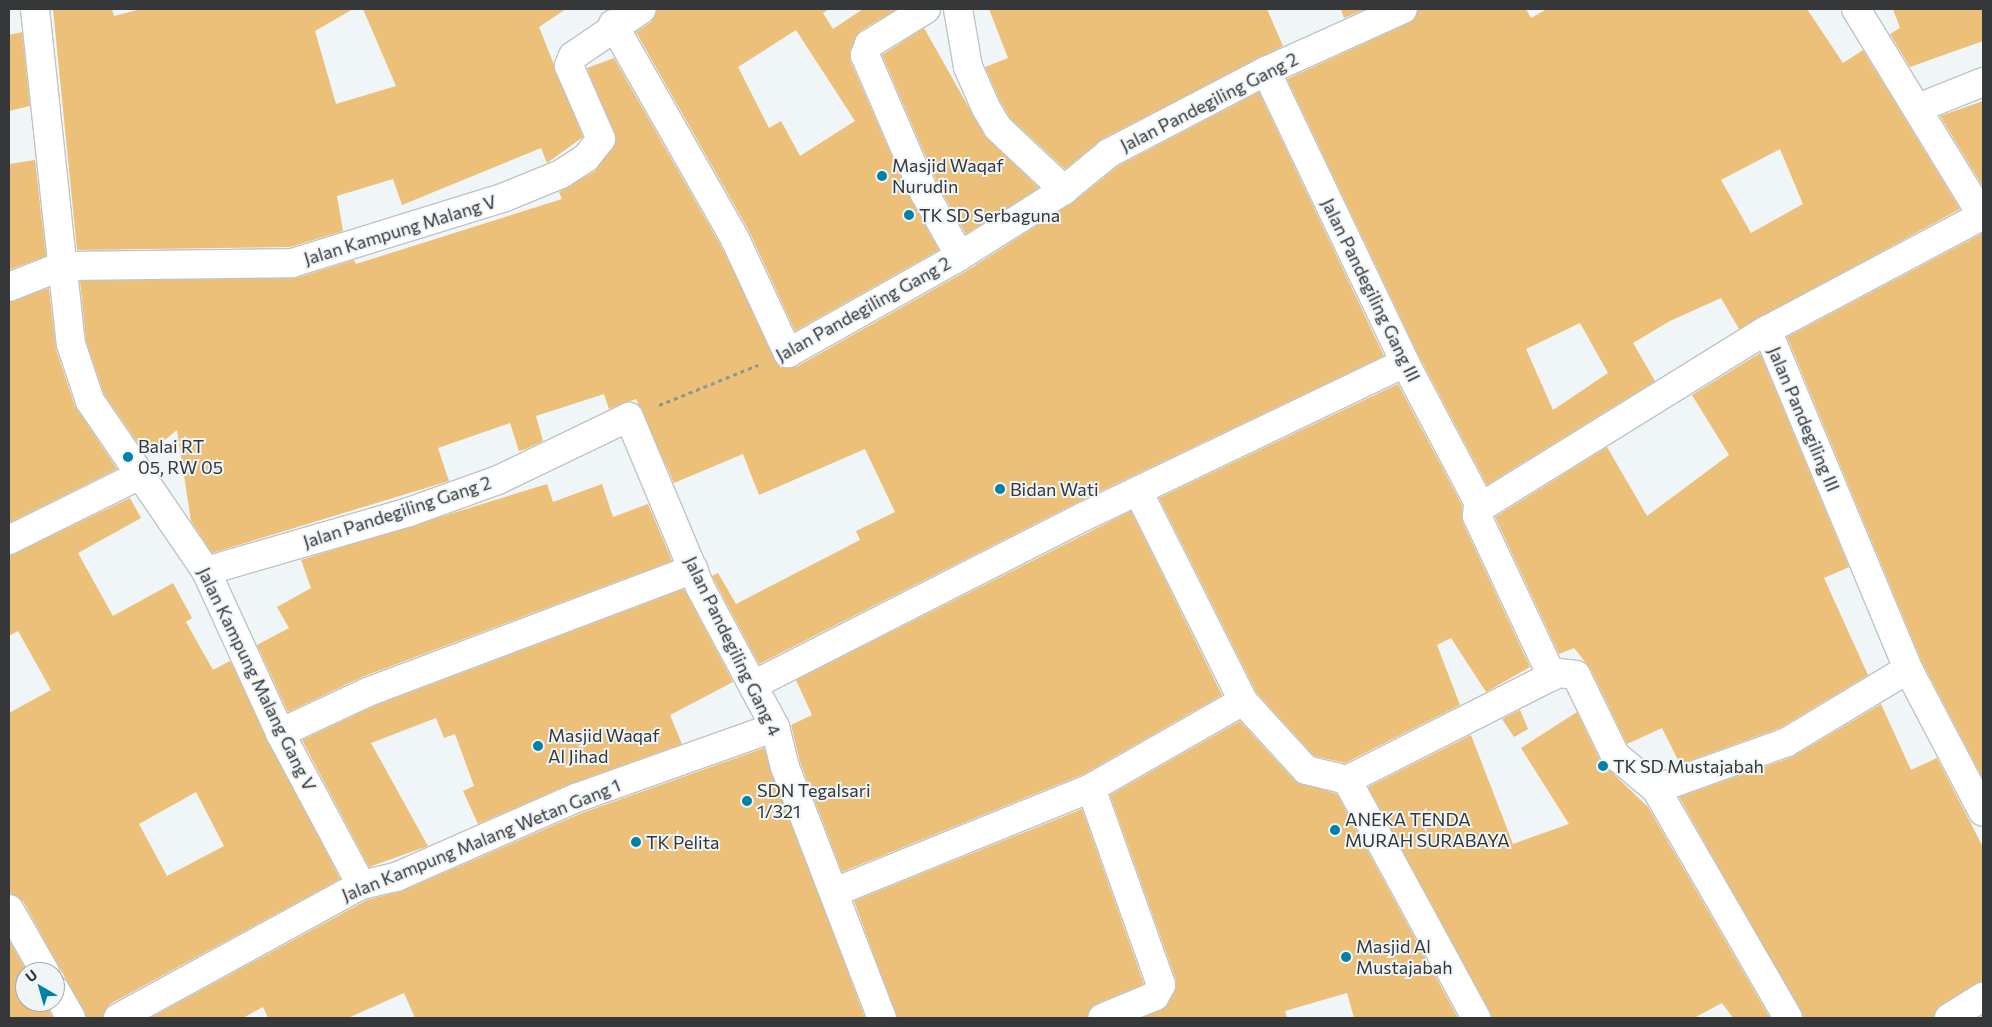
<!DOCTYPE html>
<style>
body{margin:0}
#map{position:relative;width:1992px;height:1027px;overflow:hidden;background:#f0f5f8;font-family:Commissioner,sans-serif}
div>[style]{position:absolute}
.building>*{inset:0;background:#ecc078}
.path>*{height:3px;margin-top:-1.5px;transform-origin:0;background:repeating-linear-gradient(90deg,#909496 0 4px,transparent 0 8px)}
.roads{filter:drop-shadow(1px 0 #bfc4c7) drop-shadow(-1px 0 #bfc4c7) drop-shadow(0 1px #bfc4c7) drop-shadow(0 -1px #bfc4c7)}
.minor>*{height:28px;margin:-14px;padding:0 14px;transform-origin:14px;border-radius:14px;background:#fff}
.dots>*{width:14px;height:14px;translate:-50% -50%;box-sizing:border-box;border:2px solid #f0f5f8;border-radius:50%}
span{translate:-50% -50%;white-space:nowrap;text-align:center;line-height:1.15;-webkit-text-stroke:4px #f0f5f8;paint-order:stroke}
.street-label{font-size:18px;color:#353738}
.poi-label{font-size:18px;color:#353738}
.left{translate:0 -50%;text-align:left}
.frame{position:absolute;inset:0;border:10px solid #353738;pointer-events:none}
.north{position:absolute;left:15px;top:962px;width:50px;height:50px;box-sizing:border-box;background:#f0f5f8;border:1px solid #a5a9ab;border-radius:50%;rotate:322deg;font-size:14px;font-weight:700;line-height:20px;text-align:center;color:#353738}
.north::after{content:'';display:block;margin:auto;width:18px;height:22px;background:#0081a5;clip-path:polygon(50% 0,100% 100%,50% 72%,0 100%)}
</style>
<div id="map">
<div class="building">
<i style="clip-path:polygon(53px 9px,112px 9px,114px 16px,141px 9px,353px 9px,315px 31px,336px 104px,396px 86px,363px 9px,566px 9px,539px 27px,583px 137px,547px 163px,541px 148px,402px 205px,393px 179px,337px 196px,343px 231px,290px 247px,77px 250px)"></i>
<i style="clip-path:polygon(evenodd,657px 9px,829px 9px,823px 13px,833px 29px,863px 9px,897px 9px,860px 31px,850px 50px,850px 60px,911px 200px,939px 250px,795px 331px,749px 231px,636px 32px,651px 22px,657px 9px,796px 30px,855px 121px,800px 156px,781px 121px,769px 128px,738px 67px,796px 30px)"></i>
<i style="clip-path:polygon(989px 9px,1267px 9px,1283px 46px,1102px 139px,1065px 169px,1010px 118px,1000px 101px,985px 67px,1008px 58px)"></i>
<i style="clip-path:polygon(1341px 9px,1366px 9px,1344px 18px)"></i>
<i style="clip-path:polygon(evenodd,1418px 9px,1526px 9px,1531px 18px,1547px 9px,1807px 9px,1843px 63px,1863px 50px,1960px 209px,1739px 329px,1721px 298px,1670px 321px,1633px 343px,1655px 381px,1487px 485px,1419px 356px,1287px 79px,1409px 23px,1418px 9px,1780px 149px,1803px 204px,1751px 233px,1721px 180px,1780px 149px,1418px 9px,1580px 323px,1608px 373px,1553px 410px,1526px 349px,1580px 323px)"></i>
<i style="clip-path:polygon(1893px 9px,1983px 9px,1983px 41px,1910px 67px,1890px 34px,1900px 28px)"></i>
<i style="clip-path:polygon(924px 28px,985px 136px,1039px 188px,966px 234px,939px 187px,882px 55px)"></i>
<i style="clip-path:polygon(22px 32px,30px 106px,9px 111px,9px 35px)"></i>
<i style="clip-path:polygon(614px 58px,721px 246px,780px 366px,796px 367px,968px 270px,1072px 203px,1118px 166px,1259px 92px,1384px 356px,1078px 502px,759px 664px,712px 576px,718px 573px,736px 604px,860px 540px,856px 531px,895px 512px,865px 449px,759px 495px,743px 454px,674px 483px,636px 399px,609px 409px,604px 394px,536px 416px,543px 441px,526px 449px,519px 451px,510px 423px,438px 448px,449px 481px,212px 553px,191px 521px,177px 430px,146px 455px,104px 394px,86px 341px,80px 281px,296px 278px,354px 260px,356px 264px,562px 199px,559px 192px,595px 171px,616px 141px,587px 68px)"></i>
<i style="clip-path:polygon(1983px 101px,1983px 187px,1940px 116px)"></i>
<i style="clip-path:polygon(35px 160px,46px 256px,9px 270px,9px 164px)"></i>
<i style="clip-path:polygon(1983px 233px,1983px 779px,1922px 662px,1787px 337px)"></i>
<i style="clip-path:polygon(49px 288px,56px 349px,75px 406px,117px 469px,9px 523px,9px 302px)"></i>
<i style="clip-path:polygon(1760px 353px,1849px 567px,1824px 578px,1868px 675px,1780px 728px,1680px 764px,1662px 728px,1627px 744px,1590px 668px,1574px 648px,1559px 654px,1495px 517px,1607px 447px,1647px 516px,1729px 455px,1692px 395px)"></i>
<i style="clip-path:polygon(1398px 384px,1462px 505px,1463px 523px,1530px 667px,1486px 692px,1451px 638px,1437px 645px,1460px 705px,1345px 763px,1314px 756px,1256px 692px,1159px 498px)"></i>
<i style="clip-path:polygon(547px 484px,553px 502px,602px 484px,613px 517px,648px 504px,672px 561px,362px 677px,288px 712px,257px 645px,289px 628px,277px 607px,311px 588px,301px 560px)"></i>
<i style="clip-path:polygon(evenodd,130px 498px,141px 518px,78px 553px,113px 616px,173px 583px,192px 618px,186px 622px,213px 670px,230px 661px,340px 879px,110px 1004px,102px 1018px,87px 1018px,23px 901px,9px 893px,9px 713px,51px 690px,18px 631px,9px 636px,9px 556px,130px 498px,196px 792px,224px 846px,167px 876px,139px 824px,196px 792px)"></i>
<i style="clip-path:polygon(1131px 511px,1222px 695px,1084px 774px,842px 872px,800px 762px,791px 725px,812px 715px,796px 680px)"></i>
<i style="clip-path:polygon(684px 589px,733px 682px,670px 715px,682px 744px,570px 784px,478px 824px,463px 791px,474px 786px,455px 734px,444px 738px,436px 718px,371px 743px,428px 846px,369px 867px,302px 740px,374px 706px)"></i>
<i style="clip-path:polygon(1881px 704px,1911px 770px,1937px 758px,1983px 847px,1983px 981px,1941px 1005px,1933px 1018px,1804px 1018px,1679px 797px,1792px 757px)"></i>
<i style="clip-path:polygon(1520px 710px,1528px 729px,1514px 737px,1502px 719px)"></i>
<i style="clip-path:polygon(1577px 712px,1601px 762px,1648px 807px,1770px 1018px,1733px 1018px,1722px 1003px,1694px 1018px,1492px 1018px,1368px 787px,1471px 735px,1513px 844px,1569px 824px,1521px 748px)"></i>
<i style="clip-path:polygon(1240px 721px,1295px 781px,1337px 794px,1458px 1018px,1354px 1018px,1347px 993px,1285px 1011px,1287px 1018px,1142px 1018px,1168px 1004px,1176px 980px,1110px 795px)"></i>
<i style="clip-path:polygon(764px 748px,865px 1018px,415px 1018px,404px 993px,348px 1018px,268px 1018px,263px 1007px,243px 1018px,150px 1018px,367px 900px,402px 891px,582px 813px)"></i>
<i style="clip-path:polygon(1082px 809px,1144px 984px,1096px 1004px,1087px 1018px,897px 1018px,854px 901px)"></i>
<i style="clip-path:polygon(9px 940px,27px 972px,25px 1002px,44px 1002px,53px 1018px,9px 1018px)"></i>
</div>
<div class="path">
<i style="left:659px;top:405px;width:107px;rotate:-22deg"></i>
</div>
<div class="roads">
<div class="minor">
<i style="left:35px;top:9px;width:337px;rotate:83.9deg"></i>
<i style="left:71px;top:344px;width:60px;rotate:71.6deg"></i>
<i style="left:90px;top:401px;width:206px;rotate:55.7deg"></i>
<i style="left:206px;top:571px;width:178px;rotate:65.4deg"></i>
<i style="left:280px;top:733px;width:172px;rotate:61.9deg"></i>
<i style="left:926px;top:9px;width:67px;rotate:148.4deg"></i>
<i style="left:869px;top:44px;width:12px;rotate:110deg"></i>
<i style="left:865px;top:55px;width:151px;rotate:66.7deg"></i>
<i style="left:925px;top:194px;width:71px;rotate:60.6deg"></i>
<i style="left:958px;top:9px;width:59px;rotate:80.2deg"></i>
<i style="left:968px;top:67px;width:45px;rotate:66.3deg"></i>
<i style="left:986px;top:108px;width:23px;rotate:59deg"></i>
<i style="left:998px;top:128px;width:91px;rotate:43.2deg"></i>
<i style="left:1856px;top:9px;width:244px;rotate:58.6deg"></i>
<i style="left:613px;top:24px;width:247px;rotate:60.4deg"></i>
<i style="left:735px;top:239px;width:126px;rotate:65.1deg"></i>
<i style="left:788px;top:353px;width:197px;rotate:-29.4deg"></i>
<i style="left:960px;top:256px;width:123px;rotate:-32.4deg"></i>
<i style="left:1064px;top:190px;width:58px;rotate:-39.4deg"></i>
<i style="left:1109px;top:153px;width:177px;rotate:-27.6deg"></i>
<i style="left:1266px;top:71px;width:150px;rotate:-24.3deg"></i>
<i style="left:1266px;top:71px;width:323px;rotate:64.5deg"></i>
<i style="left:1405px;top:363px;width:163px;rotate:62.2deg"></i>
<i style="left:1481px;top:507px;width:336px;rotate:-31.8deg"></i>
<i style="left:1767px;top:330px;width:245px;rotate:-28deg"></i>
<i style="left:1918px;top:108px;width:70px;rotate:-21.8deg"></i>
<i style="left:9px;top:287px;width:57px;rotate:-21.6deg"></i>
<i style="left:62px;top:266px;width:230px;rotate:-0.7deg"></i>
<i style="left:292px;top:263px;width:223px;rotate:-17.2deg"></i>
<i style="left:505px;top:197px;width:61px;rotate:-22.3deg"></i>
<i style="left:561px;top:174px;width:30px;rotate:-33deg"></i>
<i style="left:586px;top:158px;width:24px;rotate:-52deg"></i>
<i style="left:601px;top:139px;width:80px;rotate:-113.7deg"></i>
<i style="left:569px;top:66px;width:11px;rotate:-68deg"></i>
<i style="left:573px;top:56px;width:83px;rotate:-34.3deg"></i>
<i style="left:1767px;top:330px;width:367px;rotate:67.4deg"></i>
<i style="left:1908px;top:669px;width:161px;rotate:62.3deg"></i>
<i style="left:1138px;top:491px;width:235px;rotate:63.4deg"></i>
<i style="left:1243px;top:701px;width:93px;rotate:47.6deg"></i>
<i style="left:1306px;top:770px;width:42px;rotate:13.7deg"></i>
<i style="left:1347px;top:780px;width:271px;rotate:61.5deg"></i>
<i style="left:1478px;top:506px;width:10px;rotate:96deg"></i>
<i style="left:1477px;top:516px;width:177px;rotate:64.9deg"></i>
<i style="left:9px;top:540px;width:144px;rotate:-26.4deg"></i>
<i style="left:206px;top:571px;width:211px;rotate:-16.2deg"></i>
<i style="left:409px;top:512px;width:95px;rotate:-19.8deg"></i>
<i style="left:498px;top:480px;width:145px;rotate:-25.7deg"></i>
<i style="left:629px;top:417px;width:184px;rotate:67.3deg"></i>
<i style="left:700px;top:587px;width:159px;rotate:61.8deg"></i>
<i style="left:775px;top:727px;width:41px;rotate:76deg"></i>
<i style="left:785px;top:767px;width:269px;rotate:68.9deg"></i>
<i style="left:755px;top:684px;width:370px;rotate:-27deg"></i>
<i style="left:1085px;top:516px;width:355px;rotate:-25.6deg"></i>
<i style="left:280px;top:733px;width:97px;rotate:-25deg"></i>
<i style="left:368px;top:692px;width:348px;rotate:-20.7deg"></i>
<i style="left:1347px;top:780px;width:237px;rotate:-26.9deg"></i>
<i style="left:1558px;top:673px;width:18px;rotate:6deg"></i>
<i style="left:1576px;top:675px;width:89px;rotate:64deg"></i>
<i style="left:1615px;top:755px;width:53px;rotate:39.7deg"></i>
<i style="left:1656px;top:789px;width:264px;rotate:60deg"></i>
<i style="left:1091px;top:788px;width:209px;rotate:70.4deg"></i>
<i style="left:1161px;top:985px;width:13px;rotate:119deg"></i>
<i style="left:1155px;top:996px;width:57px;rotate:157.5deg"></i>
<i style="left:1656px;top:789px;width:139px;rotate:-19.7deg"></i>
<i style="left:1787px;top:742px;width:141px;rotate:-31.1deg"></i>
<i style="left:835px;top:892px;width:276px;rotate:-22.1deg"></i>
<i style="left:1091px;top:788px;width:175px;rotate:-29.8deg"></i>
<i style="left:9px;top:909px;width:73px;rotate:60.3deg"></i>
<i style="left:55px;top:990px;width:32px;rotate:60deg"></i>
<i style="left:118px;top:1018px;width:277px;rotate:-28.7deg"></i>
<i style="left:361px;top:885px;width:36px;rotate:-13deg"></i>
<i style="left:396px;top:877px;width:197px;rotate:-23.7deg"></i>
<i style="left:576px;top:798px;width:211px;rotate:-19.6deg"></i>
<i style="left:1949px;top:1018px;width:40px;rotate:-32deg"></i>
</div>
</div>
<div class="dots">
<i style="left:882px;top:176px;background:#0081a5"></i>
<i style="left:909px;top:215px;background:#0081a5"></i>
<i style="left:128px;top:457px;background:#0081a5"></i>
<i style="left:1000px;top:489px;background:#0081a5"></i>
<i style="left:538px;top:746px;background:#0081a5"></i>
<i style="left:1603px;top:766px;background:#0081a5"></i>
<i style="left:747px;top:801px;background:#0081a5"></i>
<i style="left:1335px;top:830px;background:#0081a5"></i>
<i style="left:636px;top:842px;background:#0081a5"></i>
<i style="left:1346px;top:957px;background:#0081a5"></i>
</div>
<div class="street-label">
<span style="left:1209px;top:102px;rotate:-27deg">Jalan Pandegiling Gang 2</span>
<span style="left:400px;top:230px;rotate:-17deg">Jalan Kampung Malang V</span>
<span style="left:1371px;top:290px;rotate:64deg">Jalan Pandegiling Gang III</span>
<span style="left:863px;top:309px;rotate:-29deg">Jalan Pandegiling Gang 2</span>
<span style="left:1804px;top:419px;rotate:67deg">Jalan Pandegiling III</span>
<span style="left:397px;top:512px;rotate:-18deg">Jalan Pandegiling Gang 2</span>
<span style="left:733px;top:646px;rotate:64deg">Jalan Pandegiling Gang 4</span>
<span style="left:257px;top:679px;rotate:64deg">Jalan Kampung Malang Gang V</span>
<span style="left:481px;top:840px;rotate:-22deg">Jalan Kampung Malang Wetan Gang 1</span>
</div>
<div class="poi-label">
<span class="left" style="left:892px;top:176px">Masjid Waqaf<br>Nurudin</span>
<span class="left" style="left:919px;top:215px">TK SD Serbaguna</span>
<span class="left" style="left:138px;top:457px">Balai RT<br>05, RW 05</span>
<span class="left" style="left:1010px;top:489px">Bidan Wati</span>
<span class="left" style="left:548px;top:746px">Masjid Waqaf<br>Al Jihad</span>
<span class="left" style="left:1613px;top:766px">TK SD Mustajabah</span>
<span class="left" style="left:757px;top:801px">SDN Tegalsari<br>1/321</span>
<span class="left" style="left:1345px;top:830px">ANEKA TENDA<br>MURAH SURABAYA</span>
<span class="left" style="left:646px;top:842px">TK Pelita</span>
<span class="left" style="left:1356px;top:957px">Masjid Al<br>Mustajabah</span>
</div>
<div class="frame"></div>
<div class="north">U</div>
</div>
